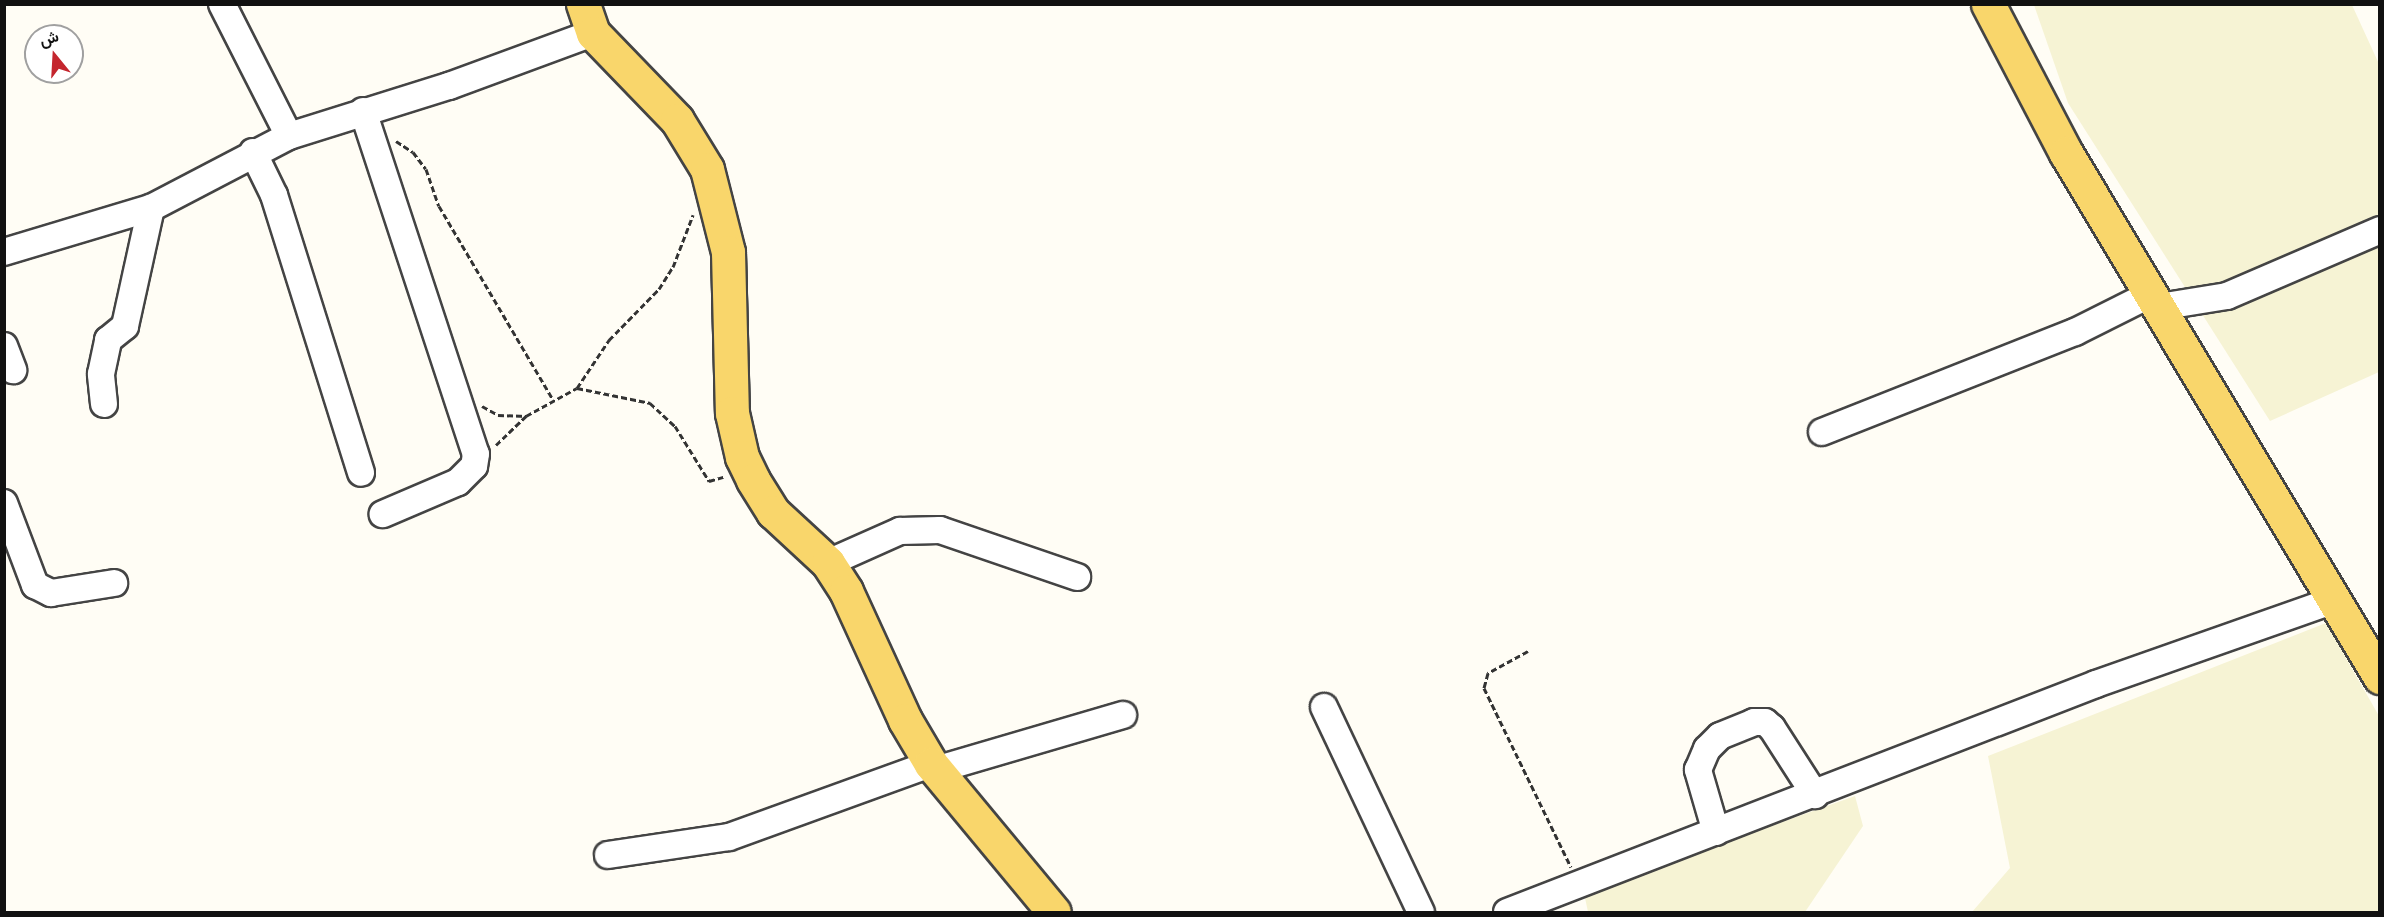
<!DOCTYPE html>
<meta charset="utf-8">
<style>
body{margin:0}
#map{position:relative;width:2384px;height:917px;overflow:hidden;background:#fffdf5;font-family:Bitter,Vazirmatn,serif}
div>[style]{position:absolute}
.farmland>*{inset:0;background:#f6f3d4}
.path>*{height:3px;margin-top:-1.5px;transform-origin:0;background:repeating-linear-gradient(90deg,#333 0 6px,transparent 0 9px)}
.roads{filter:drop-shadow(2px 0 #444) drop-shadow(-2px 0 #444) drop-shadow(0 2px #444) drop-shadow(0 -2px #444)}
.minor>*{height:26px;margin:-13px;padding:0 13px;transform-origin:13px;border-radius:13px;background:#fff}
.major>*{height:33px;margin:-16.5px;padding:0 16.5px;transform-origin:16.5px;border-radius:16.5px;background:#f9d66b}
span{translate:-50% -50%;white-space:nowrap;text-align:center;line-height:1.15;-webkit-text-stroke:6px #fff;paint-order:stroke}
.frame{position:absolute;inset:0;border:6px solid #111;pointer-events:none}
.north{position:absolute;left:24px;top:24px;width:60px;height:60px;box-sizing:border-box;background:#fff;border:2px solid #a0a0a0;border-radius:50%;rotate:342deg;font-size:16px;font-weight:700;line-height:24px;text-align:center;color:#111}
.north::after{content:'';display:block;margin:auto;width:21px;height:27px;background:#c4262e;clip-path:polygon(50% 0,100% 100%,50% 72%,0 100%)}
</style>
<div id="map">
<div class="farmland">
<i style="clip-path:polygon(2034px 5px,2352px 5px,2379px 64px,2379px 372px,2270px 421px,2068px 103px)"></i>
<i style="clip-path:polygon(2326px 623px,2379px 716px,2379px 912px,1972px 912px,2010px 868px,1988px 756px)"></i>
<i style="clip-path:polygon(1855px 796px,1863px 826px,1805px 912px,1588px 912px,1584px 893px)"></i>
</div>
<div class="path">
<i style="left:396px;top:141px;width:20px;rotate:33deg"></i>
<i style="left:413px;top:152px;width:21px;rotate:53deg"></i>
<i style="left:426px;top:169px;width:39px;rotate:71deg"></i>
<i style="left:439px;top:206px;width:226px;rotate:59.5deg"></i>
<i style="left:577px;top:388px;width:75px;rotate:11.6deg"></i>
<i style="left:650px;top:403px;width:34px;rotate:43deg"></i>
<i style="left:675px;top:426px;width:65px;rotate:58.3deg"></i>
<i style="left:709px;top:481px;width:15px;rotate:-16deg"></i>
<i style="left:482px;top:406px;width:18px;rotate:29deg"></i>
<i style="left:498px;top:415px;width:28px;rotate:2deg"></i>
<i style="left:496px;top:445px;width:42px;rotate:-44deg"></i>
<i style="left:526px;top:416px;width:58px;rotate:-28.8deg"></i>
<i style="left:577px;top:388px;width:58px;rotate:-56.3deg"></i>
<i style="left:609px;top:340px;width:71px;rotate:-45.6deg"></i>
<i style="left:659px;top:289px;width:26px;rotate:-58deg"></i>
<i style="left:673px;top:267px;width:56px;rotate:-69deg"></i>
<i style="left:1528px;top:651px;width:46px;rotate:151.2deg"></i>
<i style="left:1488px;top:673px;width:16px;rotate:105deg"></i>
<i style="left:1484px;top:688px;width:199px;rotate:64.1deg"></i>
</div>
<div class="roads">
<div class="minor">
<i style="left:222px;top:4px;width:148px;rotate:63.1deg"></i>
<i style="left:363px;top:111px;width:361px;rotate:71.8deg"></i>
<i style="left:476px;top:454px;width:12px;rotate:99deg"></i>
<i style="left:474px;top:466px;width:23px;rotate:135deg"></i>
<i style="left:458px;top:482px;width:82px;rotate:156.9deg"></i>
<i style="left:253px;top:152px;width:48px;rotate:64deg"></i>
<i style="left:274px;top:195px;width:291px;rotate:72.6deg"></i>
<i style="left:4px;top:252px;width:153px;rotate:-16.7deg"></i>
<i style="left:151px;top:208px;width:156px;rotate:-27.6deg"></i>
<i style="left:289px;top:136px;width:168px;rotate:-17.4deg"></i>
<i style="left:449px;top:86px;width:153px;rotate:-20.2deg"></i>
<i style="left:2159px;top:307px;width:69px;rotate:-9.2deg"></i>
<i style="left:2227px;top:296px;width:167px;rotate:-23.3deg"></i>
<i style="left:4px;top:346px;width:26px;rotate:69deg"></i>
<i style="left:104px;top:404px;width:30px;rotate:-96deg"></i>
<i style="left:101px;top:374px;width:35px;rotate:-78deg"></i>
<i style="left:108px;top:340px;width:22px;rotate:-39deg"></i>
<i style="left:125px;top:326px;width:121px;rotate:-77.6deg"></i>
<i style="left:1822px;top:432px;width:272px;rotate:-21.6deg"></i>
<i style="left:2075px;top:332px;width:85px;rotate:-26.6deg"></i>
<i style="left:4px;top:503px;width:88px;rotate:69.3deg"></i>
<i style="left:35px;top:585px;width:18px;rotate:27deg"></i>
<i style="left:51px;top:593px;width:64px;rotate:-9deg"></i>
<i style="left:828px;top:563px;width:79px;rotate:-24deg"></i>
<i style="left:900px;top:531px;width:40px;rotate:-1.4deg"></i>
<i style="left:940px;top:530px;width:145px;rotate:18.9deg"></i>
<i style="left:1324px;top:707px;width:227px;rotate:64.7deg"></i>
<i style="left:935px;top:770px;width:196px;rotate:-16.3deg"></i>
<i style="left:1716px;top:832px;width:65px;rotate:-106.2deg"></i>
<i style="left:1698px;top:770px;width:23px;rotate:-67deg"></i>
<i style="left:1707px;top:749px;width:18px;rotate:-45deg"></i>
<i style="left:1720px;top:736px;width:37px;rotate:-22deg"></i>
<i style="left:1754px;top:722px;width:11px"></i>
<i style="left:1765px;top:722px;width:9px;rotate:41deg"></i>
<i style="left:1772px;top:728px;width:80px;rotate:57.3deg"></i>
<i style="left:608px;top:855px;width:122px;rotate:-8.5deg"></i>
<i style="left:729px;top:837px;width:215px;rotate:-19.9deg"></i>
<i style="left:1507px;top:912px;width:632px;rotate:-21.16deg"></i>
<i style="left:2096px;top:684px;width:252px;rotate:-19.4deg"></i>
</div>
<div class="major">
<i style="left:583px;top:4px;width:31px;rotate:71deg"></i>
<i style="left:593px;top:33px;width:121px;rotate:46deg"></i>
<i style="left:677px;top:120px;width:57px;rotate:58.5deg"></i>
<i style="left:707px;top:169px;width:86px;rotate:75.8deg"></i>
<i style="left:728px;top:252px;width:161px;rotate:88.6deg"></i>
<i style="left:732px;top:413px;width:45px;rotate:77.2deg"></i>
<i style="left:742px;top:457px;width:25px;rotate:64deg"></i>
<i style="left:753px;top:480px;width:38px;rotate:58deg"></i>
<i style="left:773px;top:512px;width:75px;rotate:42.8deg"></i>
<i style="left:828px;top:563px;width:33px;rotate:57deg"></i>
<i style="left:846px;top:591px;width:142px;rotate:65.4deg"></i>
<i style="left:905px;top:720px;width:51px;rotate:59.4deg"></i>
<i style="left:931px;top:764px;width:192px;rotate:50.3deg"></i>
<i style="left:1988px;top:4px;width:168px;rotate:62.4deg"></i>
<i style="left:2066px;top:153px;width:611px;rotate:59.07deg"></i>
</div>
</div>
<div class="frame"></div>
<div class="north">ش</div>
</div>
